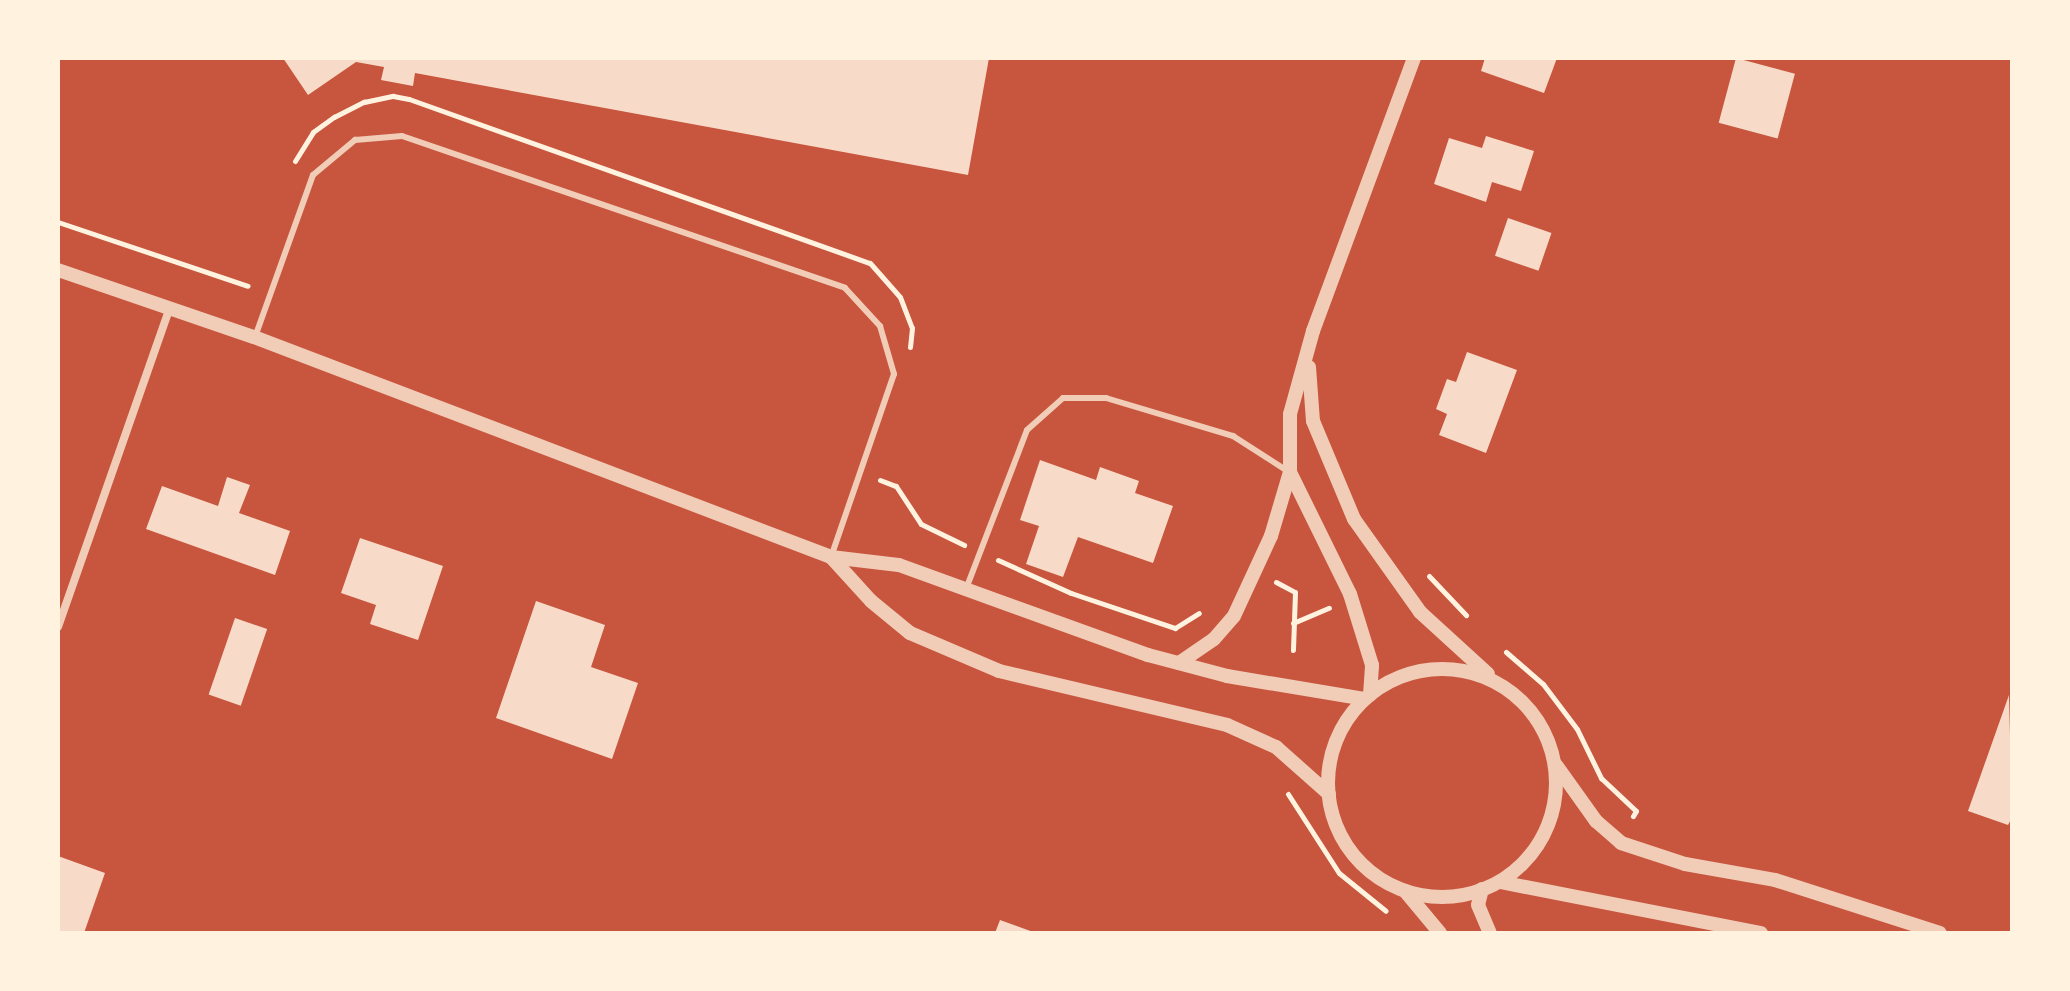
<!DOCTYPE html>
<style>
body{margin:0}
#map{position:relative;width:2070px;height:991px;overflow:hidden;background:#c8553d;font-family:Quicksand,sans-serif}
div>[style]{position:absolute}
.building>*{inset:0;background:#f7dbc8;transform-origin:0 0}
.path>*{height:5px;margin:-2.5px;padding:0 2.5px;transform-origin:2.5px;border-radius:2.5px;background:#fff3e0}
.service>*{height:6px;margin:-3px;padding:0 3px;transform-origin:3px;border-radius:3px;background:#f1ccb7}
.minor>*{height:8px;margin:-4px;padding:0 4px;transform-origin:4px;border-radius:4px;background:#f1ccb7}
.tertiary>*{height:14px;margin:-7px;padding:0 7px;transform-origin:7px;border-radius:7px;background:#f1ccb7}
.tertiary>.ring{margin:-7px;padding:0;box-sizing:content-box;background:none;border:14px solid #f1ccb7;border-radius:50%}
span{translate:-50% -50%;white-space:nowrap;text-align:center;line-height:1.15;-webkit-text-stroke:6px #fff3e0;paint-order:stroke}
.frame{position:absolute;inset:0;border:60px solid #fff3e0;pointer-events:none}
</style>
<div id="map">
<div class="building">
<i style="clip-path:polygon(283px 58px,989px 58px,968px 175px,415px 73px,413px 86px,381px 80px,384px 67px,356px 62px,308px 95px)"></i>
<i style="clip-path:polygon(1485px 58px,1557px 58px,1544px 93px,1481px 71px)"></i>
<i style="left:1736px;top:58px;width:61px;height:67px;rotate:15deg"></i>
<i style="clip-path:polygon(1486px 136px,1534px 151px,1521px 191px,1492px 182px,1486px 202px,1434px 184px,1449px 138px,1482px 148px)"></i>
<i style="left:1508px;top:218px;width:46px;height:40px;rotate:19deg"></i>
<i style="clip-path:polygon(1467px 352px,1517px 370px,1486px 453px,1439px 435px,1447px 414px,1436px 409px,1447px 379px,1456px 382px)"></i>
<i style="clip-path:polygon(1040px 460px,1096px 480px,1100px 467px,1139px 481px,1135px 493px,1173px 506px,1153px 563px,1078px 537px,1063px 577px,1026px 564px,1039px 526px,1020px 520px)"></i>
<i style="clip-path:polygon(227px 477px,250px 485px,239px 513px,290px 531px,275px 575px,146px 529px,162px 486px,218px 506px)"></i>
<i style="clip-path:polygon(360px 538px,443px 566px,418px 640px,370px 624px,376px 605px,341px 593px)"></i>
<i style="clip-path:polygon(536px 601px,605px 625px,591px 667px,638px 683px,612px 759px,496px 718px)"></i>
<i style="left:235px;top:618px;width:34px;height:81px;rotate:19deg"></i>
<i style="clip-path:polygon(2009px 695px,2012px 818px,2008px 825px,1968px 811px)"></i>
<i style="clip-path:polygon(58px 856px,105px 873px,84px 933px,58px 933px)"></i>
<i style="clip-path:polygon(1000px 920px,1036px 933px,995px 933px)"></i>
</div>
<div class="path">
<i style="left:295px;top:161px;width:34px;rotate:-58deg"></i>
<i style="left:313px;top:132px;width:26px;rotate:-36deg"></i>
<i style="left:334px;top:117px;width:34px;rotate:-27deg"></i>
<i style="left:364px;top:102px;width:30px;rotate:-12deg"></i>
<i style="left:393px;top:96px;width:16px;rotate:11deg"></i>
<i style="left:409px;top:99px;width:489px;rotate:19.6deg"></i>
<i style="left:870px;top:263px;width:45px;rotate:48.6deg"></i>
<i style="left:900px;top:297px;width:33px;rotate:69deg"></i>
<i style="left:912px;top:328px;width:19px;rotate:96deg"></i>
<i style="left:58px;top:222px;width:200px;rotate:18.6deg"></i>
<i style="left:880px;top:480px;width:17px;rotate:21deg"></i>
<i style="left:896px;top:486px;width:45px;rotate:56.7deg"></i>
<i style="left:921px;top:524px;width:48px;rotate:26deg"></i>
<i style="left:998px;top:560px;width:80px;rotate:24.3deg"></i>
<i style="left:1071px;top:593px;width:110px;rotate:18.6deg"></i>
<i style="left:1175px;top:628px;width:28px;rotate:-32deg"></i>
<i style="left:1429px;top:576px;width:54px;rotate:46.5deg"></i>
<i style="left:1276px;top:582px;width:21px;rotate:28deg"></i>
<i style="left:1295px;top:592px;width:58px;rotate:92deg"></i>
<i style="left:1293px;top:623px;width:39px;rotate:-23deg"></i>
<i style="left:1506px;top:652px;width:49px;rotate:40.9deg"></i>
<i style="left:1543px;top:684px;width:56px;rotate:52.9deg"></i>
<i style="left:1577px;top:729px;width:55px;rotate:63.9deg"></i>
<i style="left:1601px;top:778px;width:48px;rotate:43.3deg"></i>
<i style="left:1636px;top:811px;width:6px;rotate:121deg"></i>
<i style="left:1288px;top:794px;width:94px;rotate:57.2deg"></i>
<i style="left:1339px;top:873px;width:60px;rotate:39deg"></i>
</div>
<div class="service">
<i style="left:255px;top:337px;width:172px;rotate:-70.3deg"></i>
<i style="left:313px;top:175px;width:55px;rotate:-39.8deg"></i>
<i style="left:355px;top:140px;width:47px;rotate:-4.9deg"></i>
<i style="left:402px;top:136px;width:468px;rotate:18.9deg"></i>
<i style="left:845px;top:288px;width:52px;rotate:47.4deg"></i>
<i style="left:880px;top:326px;width:50px;rotate:73.7deg"></i>
<i style="left:894px;top:374px;width:194px;rotate:109deg"></i>
<i style="left:966px;top:589px;width:170px;rotate:-69deg"></i>
<i style="left:1027px;top:430px;width:48px;rotate:-41.6deg"></i>
<i style="left:1063px;top:398px;width:43px"></i>
<i style="left:1106px;top:398px;width:133px;rotate:16.7deg"></i>
<i style="left:1233px;top:436px;width:67px;rotate:32.7deg"></i>
</div>
<div class="minor">
<i style="left:58px;top:627px;width:339px;rotate:-70.7deg"></i>
</div>
<div class="tertiary">
<i style="left:58px;top:270px;width:207px;rotate:18.9deg"></i>
<i style="left:254px;top:337px;width:618px;rotate:20.87deg"></i>
<i style="left:831px;top:557px;width:68px;rotate:6.7deg"></i>
<i style="left:899px;top:565px;width:265px;rotate:19.9deg"></i>
<i style="left:1148px;top:655px;width:82px;rotate:14.9deg"></i>
<i style="left:1227px;top:676px;width:139px;rotate:9.5deg"></i>
<i style="left:1309px;top:367px;width:54px;rotate:85.8deg"></i>
<i style="left:1313px;top:421px;width:106px;rotate:67.3deg"></i>
<i style="left:1354px;top:519px;width:114px;rotate:54.6deg"></i>
<i style="left:1420px;top:612px;width:92px;rotate:42.4deg"></i>
<i style="left:831px;top:557px;width:59px;rotate:47.7deg"></i>
<i style="left:871px;top:601px;width:50px;rotate:39.4deg"></i>
<i style="left:910px;top:633px;width:97px;rotate:23.1deg"></i>
<i style="left:999px;top:671px;width:234px;rotate:13.3deg"></i>
<i style="left:1227px;top:725px;width:54px;rotate:24.2deg"></i>
<i style="left:1276px;top:747px;width:71px;rotate:41.6deg"></i>
<i style="left:1179px;top:663px;width:42px;rotate:-34.4deg"></i>
<i style="left:1214px;top:639px;width:30px;rotate:-49deg"></i>
<i style="left:1234px;top:616px;width:88px;rotate:-65.2deg"></i>
<i style="left:1271px;top:536px;width:67px;rotate:-73.5deg"></i>
<i class="ring" style="left:1328px;top:669px;width:214px;height:214px"></i>
<i style="left:1370px;top:695px;width:30px;rotate:-86deg"></i>
<i style="left:1372px;top:665px;width:74px;rotate:-107.2deg"></i>
<i style="left:1350px;top:594px;width:136px;rotate:-116.2deg"></i>
<i style="left:1290px;top:472px;width:58px;rotate:-90deg"></i>
<i style="left:1290px;top:414px;width:86px;rotate:-74.5deg"></i>
<i style="left:1313px;top:331px;width:291px;rotate:-69.7deg"></i>
<i style="left:1556px;top:765px;width:69px;rotate:54.5deg"></i>
<i style="left:1596px;top:821px;width:33px;rotate:41deg"></i>
<i style="left:1621px;top:843px;width:67px;rotate:18.2deg"></i>
<i style="left:1685px;top:864px;width:91px;rotate:10.1deg"></i>
<i style="left:1775px;top:880px;width:173px;rotate:17.8deg"></i>
<i style="left:1500px;top:882px;width:266px;rotate:11.1deg"></i>
<i style="left:1482px;top:889px;width:16px;rotate:104deg"></i>
<i style="left:1478px;top:905px;width:30px;rotate:67deg"></i>
<i style="left:1405px;top:891px;width:55px;rotate:50.2deg"></i>
</div>
<div class="frame"></div>
</div>
